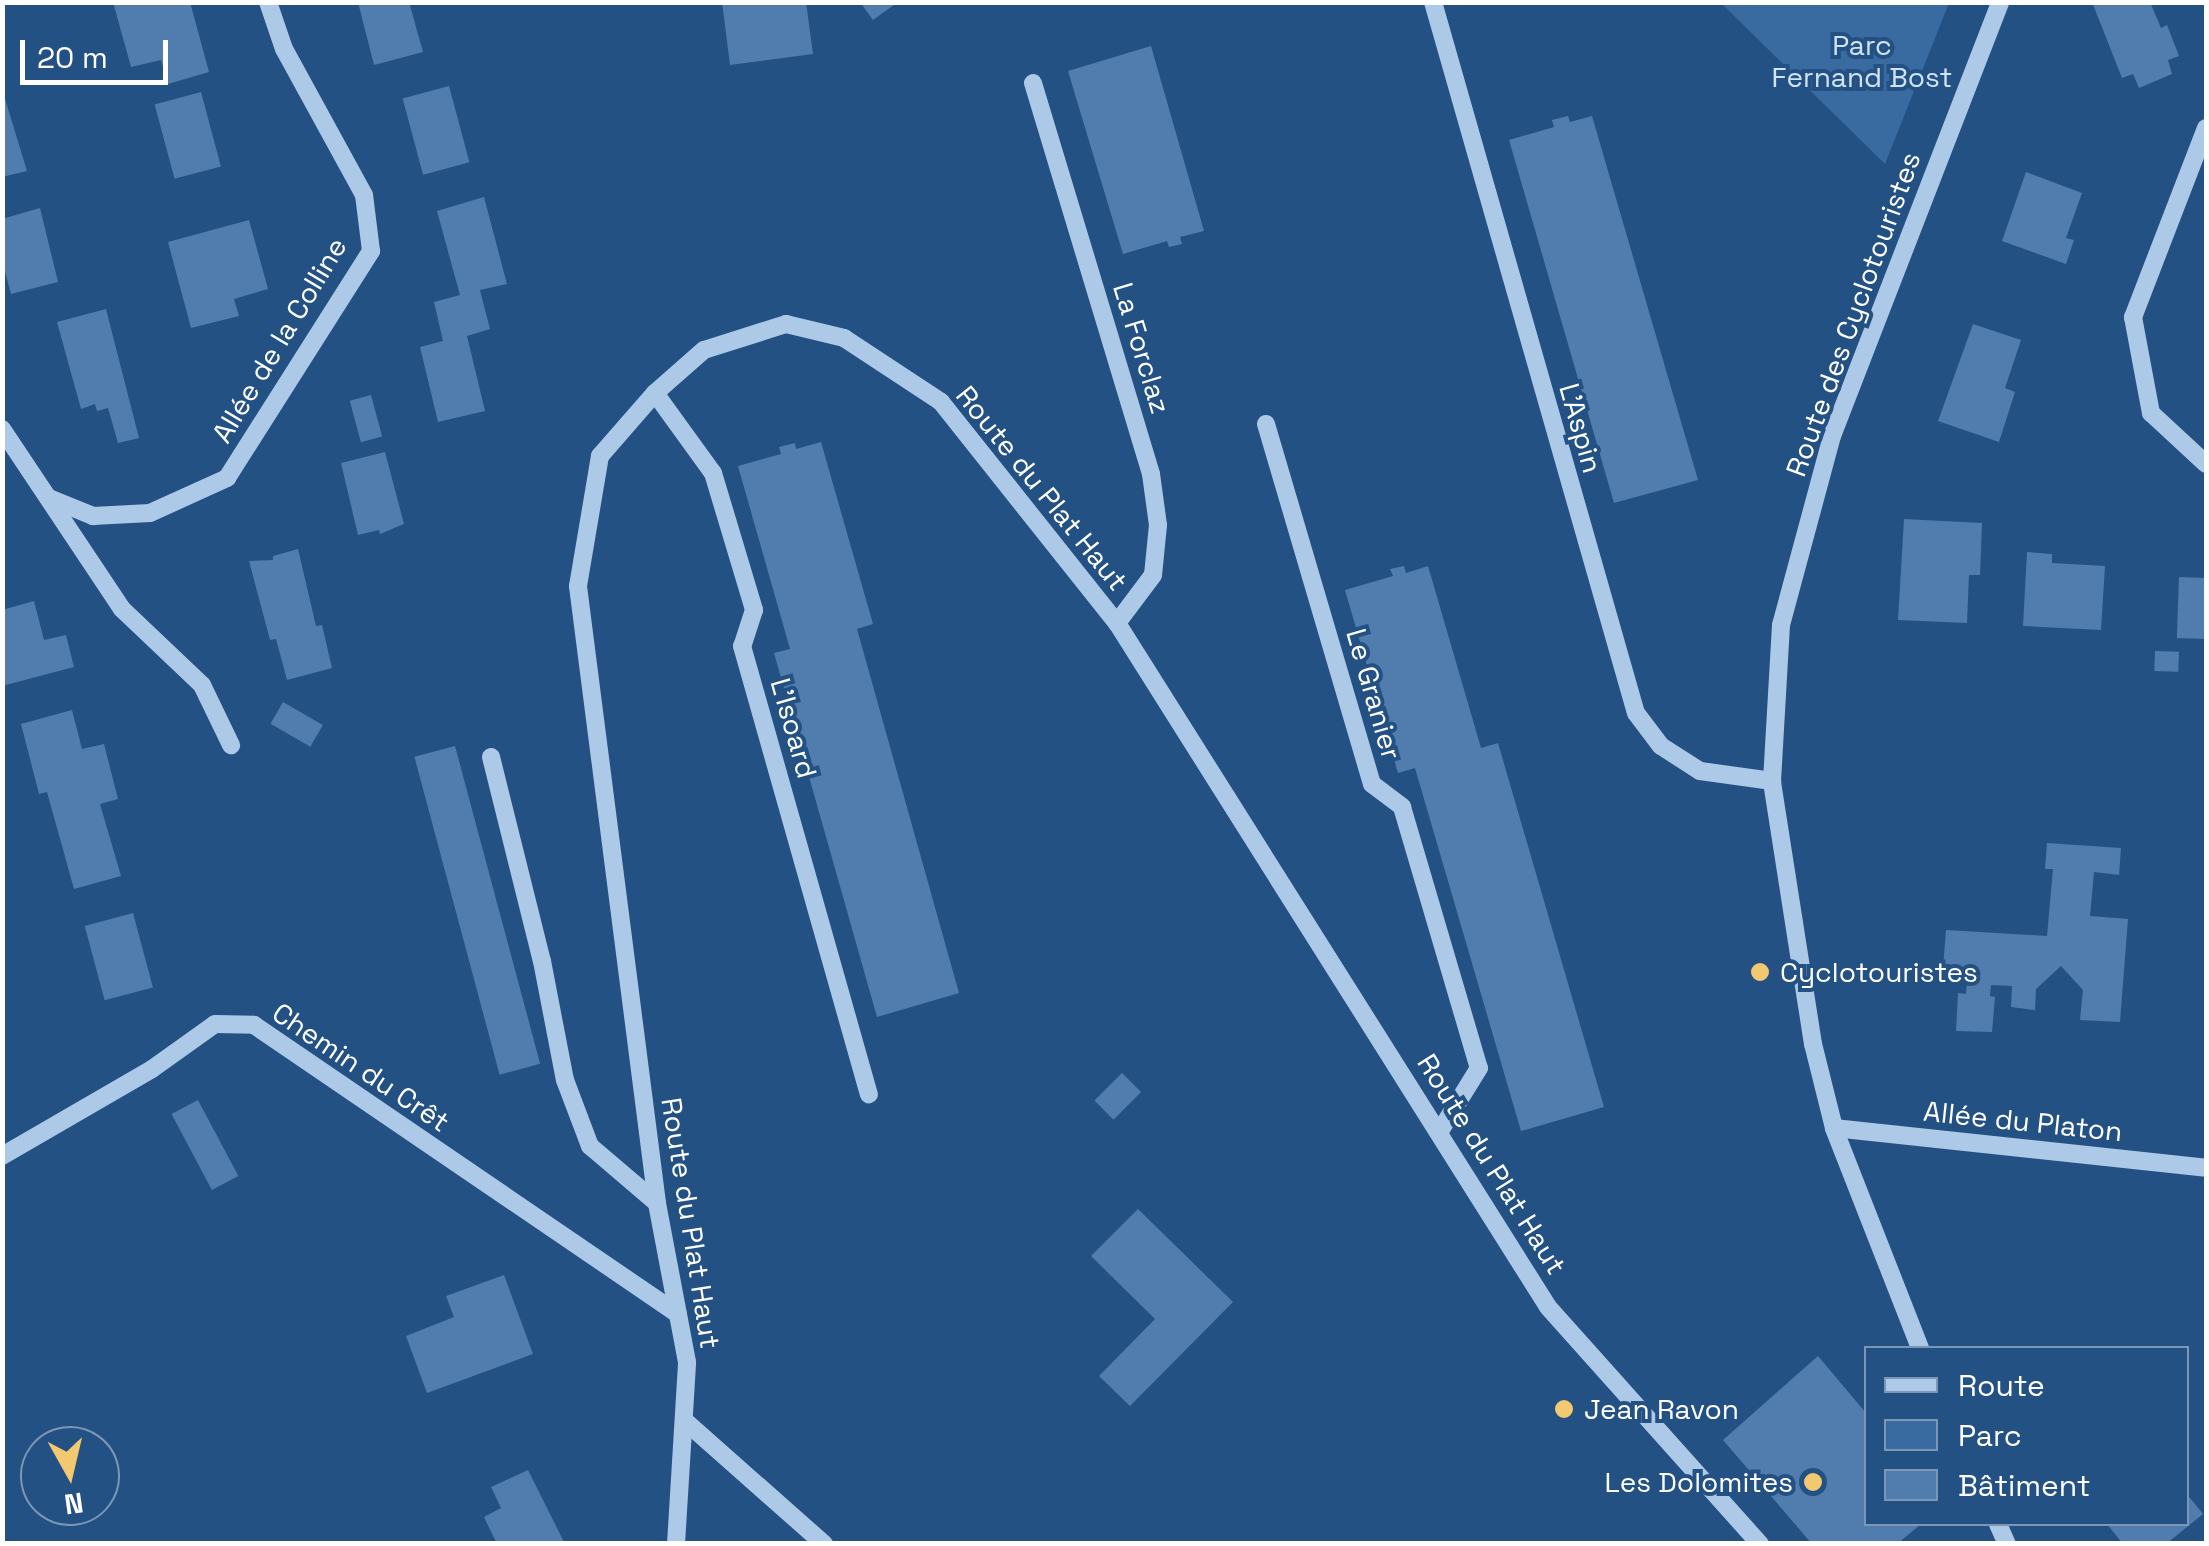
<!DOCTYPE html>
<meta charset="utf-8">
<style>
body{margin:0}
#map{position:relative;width:2209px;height:1546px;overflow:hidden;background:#245183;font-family:"Space Grotesk",sans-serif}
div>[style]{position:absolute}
.green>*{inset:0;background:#396ba0}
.building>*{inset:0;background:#507dad;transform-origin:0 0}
.minor>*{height:18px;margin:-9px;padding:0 9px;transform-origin:9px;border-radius:9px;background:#adc9e8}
.dots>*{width:28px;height:28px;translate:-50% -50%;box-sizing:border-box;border:5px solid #245183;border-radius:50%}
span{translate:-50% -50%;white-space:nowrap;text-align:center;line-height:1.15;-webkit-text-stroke:8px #245183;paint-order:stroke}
.park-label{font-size:28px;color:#d1e3f6}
.street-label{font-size:28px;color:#fff}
.poi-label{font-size:28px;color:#fff}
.left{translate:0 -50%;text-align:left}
.right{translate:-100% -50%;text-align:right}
.frame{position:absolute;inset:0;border:5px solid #fff;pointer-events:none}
.legend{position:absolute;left:1864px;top:1346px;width:325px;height:180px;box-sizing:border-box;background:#245183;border:2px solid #7c97b5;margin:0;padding:12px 18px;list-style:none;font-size:30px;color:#fff}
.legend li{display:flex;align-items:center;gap:20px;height:50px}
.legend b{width:50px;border:2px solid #7c97b5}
.north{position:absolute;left:20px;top:1426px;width:100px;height:100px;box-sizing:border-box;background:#245183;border:2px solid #7c97b5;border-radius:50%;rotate:172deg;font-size:28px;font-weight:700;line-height:40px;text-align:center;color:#fff}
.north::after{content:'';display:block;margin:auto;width:35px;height:45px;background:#f2c971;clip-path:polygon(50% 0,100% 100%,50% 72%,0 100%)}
.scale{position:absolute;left:20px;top:40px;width:148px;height:45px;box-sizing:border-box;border:5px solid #fff;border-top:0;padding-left:12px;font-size:30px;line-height:35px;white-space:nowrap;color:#fff;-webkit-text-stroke:8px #245183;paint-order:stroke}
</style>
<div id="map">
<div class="green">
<i style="clip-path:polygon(1721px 3px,1949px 3px,1885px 164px)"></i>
</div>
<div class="building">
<i style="clip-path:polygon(113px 2px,190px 2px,209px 72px,168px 84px,161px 60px,131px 67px)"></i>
<i style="clip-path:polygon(358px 2px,409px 2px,423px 52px,374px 65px)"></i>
<i style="clip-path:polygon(722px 2px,806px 2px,813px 54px,730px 65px)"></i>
<i style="clip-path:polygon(860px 2px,898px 2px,873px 20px)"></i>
<i style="clip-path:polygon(2092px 2px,2150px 2px,2161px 28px,2167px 25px,2179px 56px,2168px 60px,2172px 74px,2139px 88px,2133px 74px,2122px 78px)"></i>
<i style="clip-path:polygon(1151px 46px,1204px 231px,1180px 237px,1182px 244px,1169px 247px,1167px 241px,1123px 254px,1068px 71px)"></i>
<i style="left:449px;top:86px;width:79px;height:48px;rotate:75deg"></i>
<i style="clip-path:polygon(2px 89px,27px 171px,2px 177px)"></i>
<i style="left:201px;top:92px;width:77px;height:48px;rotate:75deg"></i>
<i style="clip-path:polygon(1568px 116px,1570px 122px,1592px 116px,1698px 480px,1614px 503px,1509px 140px,1554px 127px,1552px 120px)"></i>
<i style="clip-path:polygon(2026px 172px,2082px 193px,2066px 238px,2074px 240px,2066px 264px,2002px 241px)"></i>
<i style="clip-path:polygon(484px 197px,507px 284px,480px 290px,490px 329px,467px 336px,485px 411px,438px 422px,420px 347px,443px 341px,434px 302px,460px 295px,437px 211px)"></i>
<i style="clip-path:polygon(40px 208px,58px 282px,11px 294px,2px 260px,2px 219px)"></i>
<i style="clip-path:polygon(249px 220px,268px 289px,234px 299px,239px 316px,191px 328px,168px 242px)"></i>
<i style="clip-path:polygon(106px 309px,139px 438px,118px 443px,108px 408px,97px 411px,95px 404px,81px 409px,57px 322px)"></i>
<i style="clip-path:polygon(1973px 324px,2021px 340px,2005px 388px,2015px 392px,1999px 442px,1938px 421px)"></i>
<i style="left:371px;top:395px;width:43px;height:22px;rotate:75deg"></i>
<i style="clip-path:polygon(821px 442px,873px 624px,857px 629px,959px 993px,877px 1017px,774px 653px,790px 649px,738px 466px,781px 454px,779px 447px,795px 443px,796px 449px)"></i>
<i style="clip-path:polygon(385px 452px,404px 524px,380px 534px,379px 530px,358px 535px,341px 463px)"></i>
<i style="clip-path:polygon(1904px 519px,1982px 523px,1980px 575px,1969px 575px,1967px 623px,1898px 620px)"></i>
<i style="clip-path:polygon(298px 549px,316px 626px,322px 625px,332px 668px,287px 680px,276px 639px,270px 640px,249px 561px,273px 560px,273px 556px)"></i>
<i style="clip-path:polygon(2027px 552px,2052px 554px,2052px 563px,2105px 566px,2101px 630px,2023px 626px)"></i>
<i style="clip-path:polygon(1404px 566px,1406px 573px,1428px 566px,1481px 748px,1498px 743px,1604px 1107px,1521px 1131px,1415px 768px,1398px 773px,1345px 590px,1393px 576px,1390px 569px)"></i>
<i style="left:2179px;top:577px;width:27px;height:61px;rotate:2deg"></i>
<i style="clip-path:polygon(34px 601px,44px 640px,66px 635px,74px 667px,2px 686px,2px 610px)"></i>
<i style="left:2155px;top:651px;width:24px;height:20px;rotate:2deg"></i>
<i style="left:283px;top:702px;width:46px;height:25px;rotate:30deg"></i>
<i style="clip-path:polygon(72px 710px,82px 749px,104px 744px,118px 799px,100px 804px,121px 876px,74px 889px,47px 792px,39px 794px,21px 724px)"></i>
<i style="left:455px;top:746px;width:329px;height:42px;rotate:75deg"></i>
<i style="clip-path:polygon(2047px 843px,2121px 848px,2119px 875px,2094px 872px,2090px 916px,2128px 919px,2120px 1022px,2080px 1020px,2083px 990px,2061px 966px,2036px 989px,2035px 1010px,2011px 1007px,2012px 986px,1991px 985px,1990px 996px,1995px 997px,1992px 1032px,1956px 1031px,1958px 993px,1966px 994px,1967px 982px,1942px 980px,1946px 930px,2047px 936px,2053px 869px,2045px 869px)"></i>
<i style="left:133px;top:913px;width:77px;height:50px;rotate:75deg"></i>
<i style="left:1122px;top:1073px;width:27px;height:39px;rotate:45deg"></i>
<i style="left:198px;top:1100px;width:86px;height:30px;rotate:62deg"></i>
<i style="clip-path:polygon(1138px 1209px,1233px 1302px,1130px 1406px,1099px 1376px,1155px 1319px,1091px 1256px)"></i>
<i style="clip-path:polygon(504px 1275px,533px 1354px,427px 1393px,406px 1336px,454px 1317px,446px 1296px)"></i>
<i style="clip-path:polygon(1818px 1356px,1866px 1413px,1866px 1524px,1921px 1524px,1897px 1544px,1812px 1544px,1723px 1440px)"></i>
<i style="clip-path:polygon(528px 1470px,565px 1544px,497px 1544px,484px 1517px,501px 1508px,491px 1487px)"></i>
<i style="clip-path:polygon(2186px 1493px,2203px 1514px,2166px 1544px,2123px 1544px,2107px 1524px,2186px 1524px)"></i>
</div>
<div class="minor">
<i style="left:1433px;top:2px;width:739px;rotate:74.07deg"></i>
<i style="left:1636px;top:713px;width:41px;rotate:52.9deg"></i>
<i style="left:1661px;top:746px;width:46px;rotate:32.7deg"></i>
<i style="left:1700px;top:771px;width:73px;rotate:7.9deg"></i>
<i style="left:1033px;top:83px;width:408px;rotate:73.2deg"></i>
<i style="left:1151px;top:474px;width:51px;rotate:82.2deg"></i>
<i style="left:1158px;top:525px;width:50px;rotate:95.7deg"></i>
<i style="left:1153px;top:575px;width:60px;rotate:126.9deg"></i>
<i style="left:2206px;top:128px;width:203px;rotate:111.1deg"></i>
<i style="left:2133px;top:317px;width:98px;rotate:79.4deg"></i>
<i style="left:2151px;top:413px;width:75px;rotate:42.8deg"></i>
<i style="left:655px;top:393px;width:99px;rotate:54.1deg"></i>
<i style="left:713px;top:473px;width:143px;rotate:73.3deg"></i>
<i style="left:754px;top:610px;width:38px;rotate:108deg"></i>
<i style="left:742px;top:646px;width:466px;rotate:74.2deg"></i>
<i style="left:1266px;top:424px;width:375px;rotate:73.6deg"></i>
<i style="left:1372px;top:784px;width:38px;rotate:37deg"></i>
<i style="left:1402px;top:807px;width:272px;rotate:73.6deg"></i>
<i style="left:1479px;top:1068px;width:74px;rotate:121.8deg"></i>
<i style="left:2px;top:429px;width:216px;rotate:56.3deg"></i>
<i style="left:122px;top:609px;width:110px;rotate:43.5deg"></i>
<i style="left:202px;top:685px;width:67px;rotate:64.2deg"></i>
<i style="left:49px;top:498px;width:48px;rotate:22.2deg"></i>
<i style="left:93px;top:516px;width:57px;rotate:-3deg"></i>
<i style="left:150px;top:513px;width:85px;rotate:-24.4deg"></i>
<i style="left:227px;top:478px;width:269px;rotate:-57.6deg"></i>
<i style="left:371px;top:251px;width:56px;rotate:-97.1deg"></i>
<i style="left:364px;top:195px;width:166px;rotate:-118.7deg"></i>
<i style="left:284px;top:49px;width:50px;rotate:-108.8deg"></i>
<i style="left:491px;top:757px;width:210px;rotate:76deg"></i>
<i style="left:542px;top:961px;width:121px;rotate:79.1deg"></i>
<i style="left:565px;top:1080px;width:71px;rotate:69.3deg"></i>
<i style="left:590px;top:1146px;width:88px;rotate:40.4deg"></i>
<i style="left:1834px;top:1128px;width:374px;rotate:6.1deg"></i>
<i style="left:2px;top:1156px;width:173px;rotate:-30.1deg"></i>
<i style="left:152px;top:1069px;width:77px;rotate:-35.5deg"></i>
<i style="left:215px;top:1024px;width:39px;rotate:1deg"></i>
<i style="left:254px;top:1025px;width:513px;rotate:34.28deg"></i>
<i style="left:1920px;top:1348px;width:236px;rotate:-111.4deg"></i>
<i style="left:1834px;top:1128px;width:87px;rotate:-104deg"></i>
<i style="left:1813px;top:1044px;width:266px;rotate:-98.9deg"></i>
<i style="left:1772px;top:781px;width:156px;rotate:-86.7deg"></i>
<i style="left:1781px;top:625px;width:196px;rotate:-74.9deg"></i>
<i style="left:1832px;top:436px;width:465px;rotate:-68.8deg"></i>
<i style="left:685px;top:1421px;width:186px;rotate:41.5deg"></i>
<i style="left:1998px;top:1524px;width:22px;rotate:66deg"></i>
<i style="left:676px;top:1544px;width:182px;rotate:-86.5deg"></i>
<i style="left:687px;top:1362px;width:162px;rotate:-100.7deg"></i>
<i style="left:657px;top:1203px;width:622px;rotate:-97.3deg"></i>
<i style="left:578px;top:586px;width:132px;rotate:-80.4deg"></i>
<i style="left:600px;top:456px;width:84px;rotate:-48.9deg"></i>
<i style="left:655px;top:393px;width:65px;rotate:-41.3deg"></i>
<i style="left:704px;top:350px;width:86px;rotate:-17.6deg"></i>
<i style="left:786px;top:324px;width:60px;rotate:13.6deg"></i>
<i style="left:844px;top:338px;width:116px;rotate:33.4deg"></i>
<i style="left:941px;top:402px;width:283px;rotate:51.5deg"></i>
<i style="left:1117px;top:623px;width:808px;rotate:57.78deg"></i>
<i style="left:1548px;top:1307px;width:318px;rotate:48.2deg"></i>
</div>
<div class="dots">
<i style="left:1760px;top:972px;background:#f2c971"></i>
<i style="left:1564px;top:1409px;background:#f2c971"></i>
<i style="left:1813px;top:1482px;background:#f2c971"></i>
</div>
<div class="park-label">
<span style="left:1862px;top:61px">Parc<br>Fernand Bost</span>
</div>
<div class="street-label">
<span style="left:1853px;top:314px;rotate:-70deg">Route des Cyclotouristes</span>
<span style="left:279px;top:340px;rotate:-59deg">Allée de la Colline</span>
<span style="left:1142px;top:348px;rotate:73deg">La Forclaz</span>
<span style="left:1581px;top:428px;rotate:74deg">L'Aspin</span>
<span style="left:1042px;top:488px;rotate:51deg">Route du Plat Haut</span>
<span style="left:1374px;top:694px;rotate:74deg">Le Granier</span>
<span style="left:794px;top:728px;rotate:74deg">L'Isoard</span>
<span style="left:361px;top:1067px;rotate:34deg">Chemin du Crêt</span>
<span style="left:2023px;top:1121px;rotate:6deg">Allée du Platon</span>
<span style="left:1492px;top:1164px;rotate:58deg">Route du Plat Haut</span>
<span style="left:691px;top:1223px;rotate:81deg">Route du Plat Haut</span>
</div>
<div class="poi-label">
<span class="left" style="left:1780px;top:972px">Cyclotouristes</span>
<span class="left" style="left:1584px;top:1409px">Jean Ravon</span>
<span class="right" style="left:1793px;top:1482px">Les Dolomites</span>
</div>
<div class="frame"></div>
<ul class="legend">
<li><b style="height:12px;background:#adc9e8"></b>Route</li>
<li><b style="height:28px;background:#396ba0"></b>Parc</li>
<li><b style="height:28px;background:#507dad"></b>Bâtiment</li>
</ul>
<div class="north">N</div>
<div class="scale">20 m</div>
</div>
